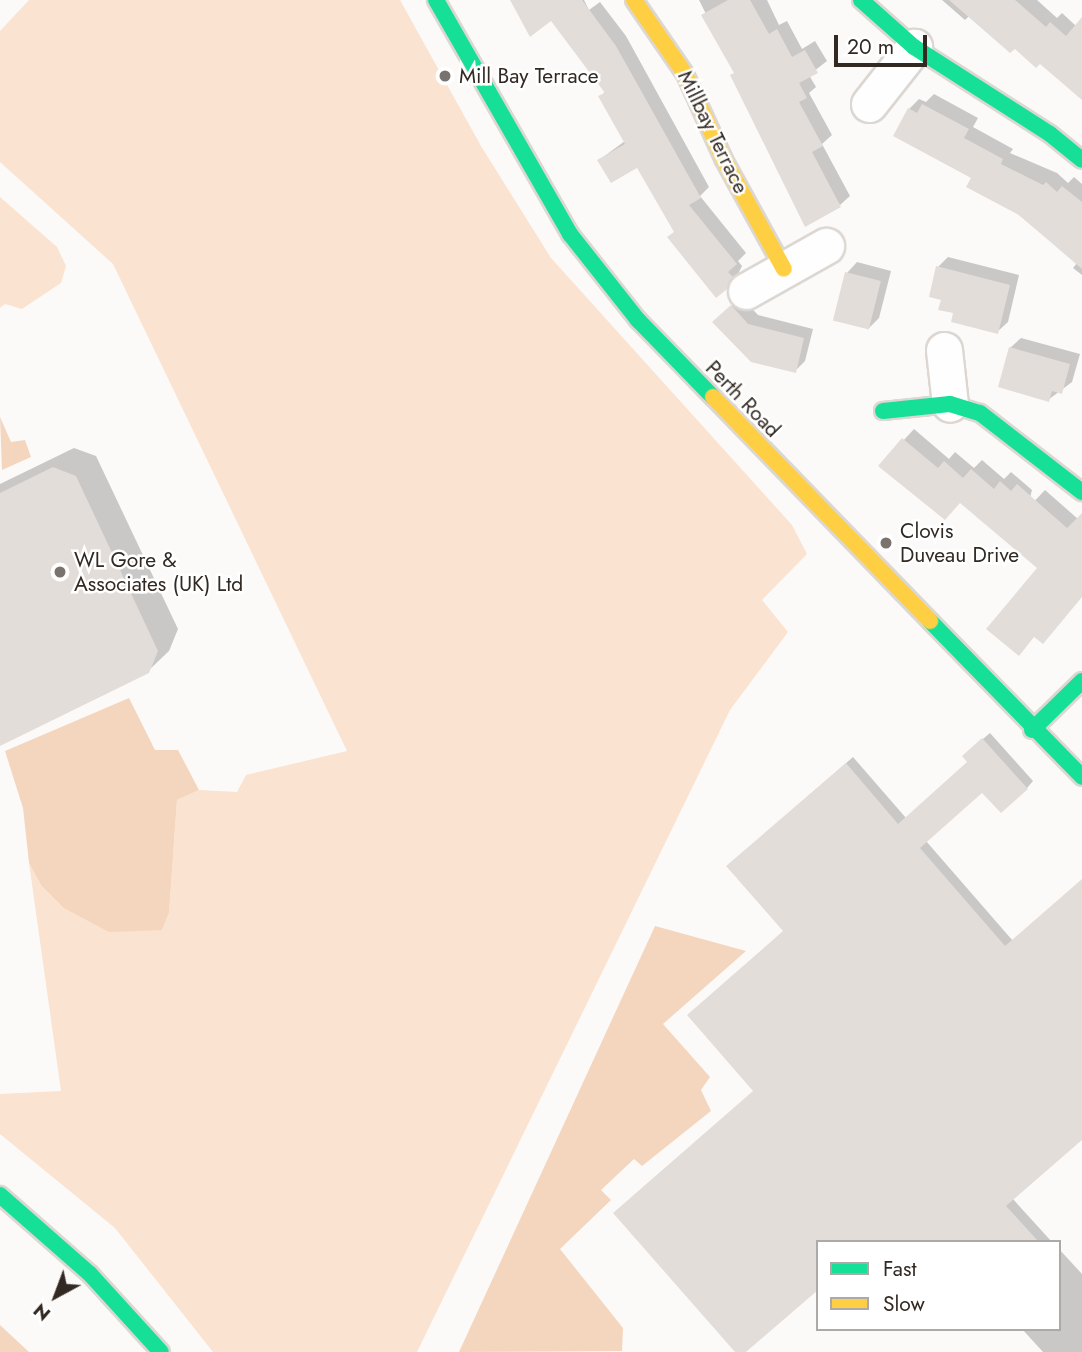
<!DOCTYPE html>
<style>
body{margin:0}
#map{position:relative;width:1082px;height:1352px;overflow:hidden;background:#fcfaf8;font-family:Jost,sans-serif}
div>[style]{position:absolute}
.green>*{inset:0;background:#fae3d0}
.forest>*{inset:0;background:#f4d6be}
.shadow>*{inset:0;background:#0003}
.building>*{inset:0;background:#e3ddd9;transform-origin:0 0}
.roads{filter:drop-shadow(2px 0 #dcd7d2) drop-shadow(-2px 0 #dcd7d2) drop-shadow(0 2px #dcd7d2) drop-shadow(0 -2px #dcd7d2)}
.street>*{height:35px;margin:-17.5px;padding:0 17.5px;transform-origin:17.5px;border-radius:17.5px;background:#fffefe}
.fast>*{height:16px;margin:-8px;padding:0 8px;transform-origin:8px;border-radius:8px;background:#16e098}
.slow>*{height:16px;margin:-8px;padding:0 8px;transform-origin:8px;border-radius:8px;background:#ffcf43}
.dots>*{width:19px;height:19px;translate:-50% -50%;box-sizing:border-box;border:4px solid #fff;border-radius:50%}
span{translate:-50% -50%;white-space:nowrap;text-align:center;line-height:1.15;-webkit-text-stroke:5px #fff;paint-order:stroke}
.poi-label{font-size:21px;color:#322922}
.left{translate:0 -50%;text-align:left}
.street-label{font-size:21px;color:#322922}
.legend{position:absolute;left:816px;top:1240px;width:245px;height:91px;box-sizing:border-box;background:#fff;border:2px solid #ada9a7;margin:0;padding:9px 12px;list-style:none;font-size:21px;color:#322922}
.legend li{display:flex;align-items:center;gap:14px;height:35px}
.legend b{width:35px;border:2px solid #ada9a7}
.north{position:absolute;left:21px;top:1261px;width:70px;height:70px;-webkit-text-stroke:5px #fff;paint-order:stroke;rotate:221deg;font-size:19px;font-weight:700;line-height:28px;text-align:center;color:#322922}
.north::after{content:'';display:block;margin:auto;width:24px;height:32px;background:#322922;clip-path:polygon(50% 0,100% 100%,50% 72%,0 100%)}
.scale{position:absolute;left:834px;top:35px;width:93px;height:32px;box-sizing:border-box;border:4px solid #322922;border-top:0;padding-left:9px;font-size:21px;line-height:24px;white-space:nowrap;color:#322922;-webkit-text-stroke:5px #fff;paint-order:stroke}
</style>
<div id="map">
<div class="green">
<i style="clip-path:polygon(29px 0,400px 0,481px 146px,551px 258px,792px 525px,807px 554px,762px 600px,788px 632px,730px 710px,417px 1352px,213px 1352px,115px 1228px,0 1134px,0 1094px,61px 1091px,29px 863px,41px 885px,162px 930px,169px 913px,177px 800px,199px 790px,237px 792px,246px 775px,347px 751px,113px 264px,0 162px,0 31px)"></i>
<i style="clip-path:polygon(0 197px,57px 247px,66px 266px,61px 283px,22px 309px,5px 304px,0 308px)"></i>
</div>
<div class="forest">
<i style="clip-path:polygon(0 417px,11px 442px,25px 440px,31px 457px,2px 470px)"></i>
<i style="clip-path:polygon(129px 698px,155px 750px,178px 750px,199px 790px,177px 800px,169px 913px,162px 930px,109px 932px,64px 908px,41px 885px,29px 863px,23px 808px,5px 751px)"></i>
<i style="clip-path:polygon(655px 926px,746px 951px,663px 1024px,710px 1077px,701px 1090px,711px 1111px,642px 1166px,634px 1159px,601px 1190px,611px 1200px,560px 1249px,623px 1328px,622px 1351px,459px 1352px)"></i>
<i style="clip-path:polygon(0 1325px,29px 1352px,0 1352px)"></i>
</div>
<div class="shadow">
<i style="clip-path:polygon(512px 0,584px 0,589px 10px,600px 2px,626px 36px,709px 187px,700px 196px,746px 253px,738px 261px,742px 266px,736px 278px,725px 288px,675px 231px,637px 165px,599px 160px,625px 141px,600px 97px,606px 91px,551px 19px)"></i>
<i style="clip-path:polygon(699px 0,767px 0,779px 25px,787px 21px,802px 49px,815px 41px,827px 61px,809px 75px,816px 87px,809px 93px,832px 135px,822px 144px,850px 196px,840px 205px,735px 72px)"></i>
<i style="clip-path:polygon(942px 0,1037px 0,1057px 18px,1062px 13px,1076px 26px,1082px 20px,1082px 97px,1041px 62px,970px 15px,965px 20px)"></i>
<i style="clip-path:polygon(934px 94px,978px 118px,973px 127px,1013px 149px,1010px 153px,1057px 173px,1068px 183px,1074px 177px,1082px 184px,1082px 275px,1073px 268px,1077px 263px,973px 177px,909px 109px,919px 99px,926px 102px)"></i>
<i style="clip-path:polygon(948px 257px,1019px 275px,1008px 322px,997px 332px,955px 312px,943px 298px,938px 267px)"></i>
<i style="clip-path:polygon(857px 262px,891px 271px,879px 318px,869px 328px,847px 273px)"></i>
<i style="clip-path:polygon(741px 297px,758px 315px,813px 329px,805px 361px,795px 371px,724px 313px)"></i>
<i style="clip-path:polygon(1021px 338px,1080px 354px,1072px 382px,1048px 400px,1010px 348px)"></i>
<i style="clip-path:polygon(914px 429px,949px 459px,955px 452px,974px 468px,982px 460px,1004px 479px,1011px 472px,1032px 490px,1027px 509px,1045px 490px,1078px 519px,1082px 516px,1082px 595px,1035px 636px,1039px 567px,961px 501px,881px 465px)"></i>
<i style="clip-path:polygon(74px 448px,96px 456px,178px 629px,169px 651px,148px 671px,0 744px,0 484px)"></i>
<i style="clip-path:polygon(990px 733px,1033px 781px,1027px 788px,982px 790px,926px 841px,1013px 941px,1082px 880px,1082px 1137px,1012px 1198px,1052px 1242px,818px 1242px,744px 1352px,737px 1352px,755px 1090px,785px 931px,736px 859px,853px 757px,906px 818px,969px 762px,971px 749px)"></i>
<i style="clip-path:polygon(1059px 1249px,1082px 1274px,1082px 1352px,1043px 1352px,1022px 1329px,1059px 1329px)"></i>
</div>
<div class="building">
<i style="clip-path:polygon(510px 0,582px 0,616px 46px,701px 198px,689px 205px,737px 264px,728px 272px,733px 277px,726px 290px,716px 298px,667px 237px,674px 232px,637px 168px,611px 183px,597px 160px,625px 144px,598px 96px,605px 93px,551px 21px,530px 37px)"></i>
<i style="clip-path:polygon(728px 0,750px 0,769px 34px,777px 29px,792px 57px,805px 50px,818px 73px,799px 83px,807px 98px,799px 102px,823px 146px,812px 152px,841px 207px,805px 227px,730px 75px,734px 73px,701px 15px)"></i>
<i style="clip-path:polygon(949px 0,1015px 0,1046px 27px,1050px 22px,1066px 36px,1082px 17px,1082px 100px,1040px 64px,1036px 68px,1015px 49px,1010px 53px)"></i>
<i style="clip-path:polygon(922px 104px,969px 129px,964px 138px,1003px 159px,1001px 164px,1043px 185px,1046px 182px,1057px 192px,1062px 186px,1082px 202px,1082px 269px,1019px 215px,966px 187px,971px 178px,893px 136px,908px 108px,917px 113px)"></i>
<i style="clip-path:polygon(936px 266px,1010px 285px,998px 334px,951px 322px,953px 313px,938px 310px,941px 300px,929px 297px)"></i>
<i style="left:845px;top:272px;width:37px;height:50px;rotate:14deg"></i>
<i style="clip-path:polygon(731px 305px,748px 324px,804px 338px,796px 373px,751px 362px,712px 322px)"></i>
<i style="clip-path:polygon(1009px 347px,1070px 364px,1062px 394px,1052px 391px,1049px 402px,998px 387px)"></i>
<i style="clip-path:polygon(902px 438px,938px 468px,944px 461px,963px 478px,971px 469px,994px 489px,1000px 481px,1011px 491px,1017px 484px,1067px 528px,1082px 513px,1082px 597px,1043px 644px,1034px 637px,1019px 656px,986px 629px,1037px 568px,960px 503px,945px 520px,878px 466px)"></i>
<i style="clip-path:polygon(53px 467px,76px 476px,158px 651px,149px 673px,0 746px,0 493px)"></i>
<i style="clip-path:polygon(982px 738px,1028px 789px,1001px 813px,982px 793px,920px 848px,1005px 946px,1082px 879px,1082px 1140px,1006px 1206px,1039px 1242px,818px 1242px,818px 1290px,746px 1352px,735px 1352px,613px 1213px,753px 1091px,687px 1015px,783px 931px,726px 866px,846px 763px,898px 824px,967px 762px,962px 756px)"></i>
</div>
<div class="roads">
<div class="street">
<i style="left:869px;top:104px;width:73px;rotate:-51.7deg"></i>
<i style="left:746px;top:291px;width:92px;rotate:-29.4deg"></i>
<i style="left:944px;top:350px;width:54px;rotate:83.7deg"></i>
</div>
<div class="fast">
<i style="left:436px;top:0;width:270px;rotate:60.2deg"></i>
<i style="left:570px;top:234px;width:110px;rotate:51.7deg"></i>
<i style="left:638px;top:320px;width:107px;rotate:45.8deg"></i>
<i style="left:861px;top:0;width:71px;rotate:41.6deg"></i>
<i style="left:914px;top:47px;width:161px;rotate:32.6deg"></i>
<i style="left:1050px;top:134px;width:41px;rotate:39.1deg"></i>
<i style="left:883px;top:411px;width:67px;rotate:-6deg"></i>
<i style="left:950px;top:404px;width:31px;rotate:17deg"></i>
<i style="left:980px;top:413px;width:129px;rotate:37.8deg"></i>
<i style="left:930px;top:621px;width:218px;rotate:45.7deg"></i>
<i style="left:1032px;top:730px;width:70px;rotate:-44.4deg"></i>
<i style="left:0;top:1195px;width:120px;rotate:41.3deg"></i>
<i style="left:90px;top:1274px;width:105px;rotate:47.7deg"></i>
</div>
<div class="slow">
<i style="left:634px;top:0;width:90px;rotate:55.4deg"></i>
<i style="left:685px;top:74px;width:94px;rotate:65.6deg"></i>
<i style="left:724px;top:160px;width:124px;rotate:61.2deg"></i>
<i style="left:713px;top:397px;width:312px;rotate:45.9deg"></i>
</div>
</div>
<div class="dots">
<i style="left:445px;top:76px;background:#79726d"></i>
<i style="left:886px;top:543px;background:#79726d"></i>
<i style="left:60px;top:572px;background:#79726d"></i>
</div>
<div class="poi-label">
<span class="left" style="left:459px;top:76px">Mill Bay Terrace</span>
<span class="left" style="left:900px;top:543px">Clovis<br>Duveau Drive</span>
<span class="left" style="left:74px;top:572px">WL Gore &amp;<br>Associates (UK) Ltd</span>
</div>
<div class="street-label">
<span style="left:713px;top:132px;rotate:64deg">Millbay Terrace</span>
<span style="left:743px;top:399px;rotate:46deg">Perth Road</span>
</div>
<ul class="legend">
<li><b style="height:9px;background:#16e098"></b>Fast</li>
<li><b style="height:9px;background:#ffcf43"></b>Slow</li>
</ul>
<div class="north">N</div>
<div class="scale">20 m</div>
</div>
